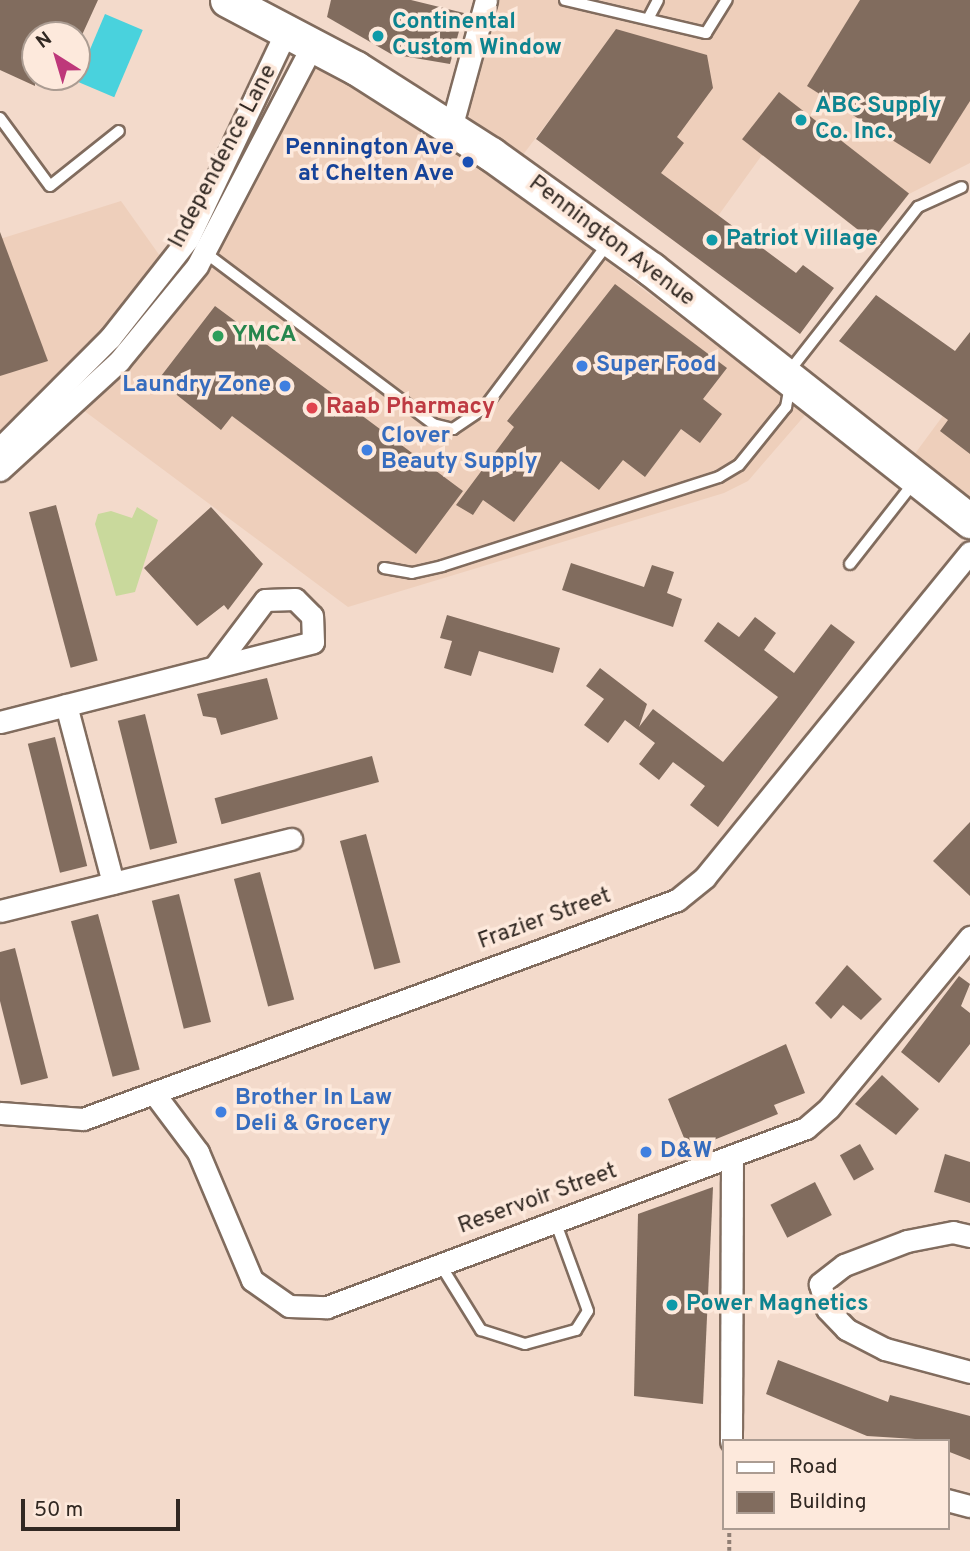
<!DOCTYPE html>
<style>
body{margin:0}
#map{position:relative;width:970px;height:1551px;overflow:hidden;background:#f3dacb;font-family:Overpass,sans-serif}
div>[style]{position:absolute}
.built>*{inset:0;background:#eecfbb}
.green>*{inset:0;background:#c9d99c}
.water>*{inset:0;background:#49d2dd;transform-origin:0 0}
.building>*{inset:0;background:#816c5e;transform-origin:0 0}
.path>*{height:3.5px;margin-top:-1.75px;transform-origin:0;background:repeating-linear-gradient(90deg,#8f7e74 0 3.5px,transparent 0 7px)}
.roads{filter:drop-shadow(2px 0 #816c5e) drop-shadow(-2px 0 #816c5e) drop-shadow(0 2px #816c5e) drop-shadow(0 -2px #816c5e)}
.service>*{height:10px;margin:-5px;padding:0 5px;transform-origin:5px;border-radius:5px;background:#fff}
.minor>*{height:21px;margin:-10.5px;padding:0 10.5px;transform-origin:10.5px;border-radius:10.5px;background:#fff}
.primary>*{height:33px;margin:-16.5px;padding:0 16.5px;transform-origin:16.5px;border-radius:16.5px;background:#fff}
.dots>*{width:19px;height:19px;translate:-50% -50%;box-sizing:border-box;border:4px solid #fde9dc;border-radius:50%}
span{translate:-50% -50%;white-space:nowrap;text-align:center;line-height:1.15;-webkit-text-stroke:7px #fde9dc;paint-order:stroke}
.culture-label{font-size:23px;color:#0d838f;font-weight:700}
.left{translate:0 -50%;text-align:left}
.transit-label{font-size:23px;color:#164399;font-weight:700}
.right{translate:-100% -50%;text-align:right}
.street-label{font-size:23px;color:#312822}
.leisure-label{font-size:23px;color:#27864d;font-weight:700}
.shop-label{font-size:23px;color:#366cbe;font-weight:700}
.health-label{font-size:23px;color:#be3a42;font-weight:700}
.legend{position:absolute;left:722px;top:1439px;width:228px;height:91px;box-sizing:border-box;background:#fde9dc;border:2px solid #ab9c92;margin:0;padding:9px 12px;list-style:none;font-size:21px;color:#312822}
.legend li{display:flex;align-items:center;gap:14px;height:35px}
.legend b{width:35px;border:2px solid #ab9c92}
.north{position:absolute;left:21px;top:21px;width:70px;height:70px;box-sizing:border-box;background:#fde9dc;border:2px solid #ab9c92;border-radius:50%;rotate:323deg;font-size:19px;font-weight:700;line-height:28px;text-align:center;color:#312822}
.north::after{content:'';display:block;margin:auto;width:24px;height:32px;background:#be387a;clip-path:polygon(50% 0,100% 100%,50% 72%,0 100%)}
.scale{position:absolute;left:21px;top:1499px;width:159px;height:32px;box-sizing:border-box;border:4px solid #312822;border-top:0;padding-left:9px;font-size:21px;line-height:24px;white-space:nowrap;color:#312822;-webkit-text-stroke:5px #fde9dc;paint-order:stroke}
</style>
<div id="map">
<div class="built">
<i style="clip-path:polygon(495px 0,970px 0,970px 163px,909px 194px,871px 240px,762px 155px,718px 216px,563px 102px,522px 156px,473px 124px,467px 111px)"></i>
<i style="clip-path:polygon(315px 63px,407px 118px,584px 244px,806px 414px,748px 481px,724px 493px,348px 607px,83px 410px,139px 351px,224px 238px)"></i>
<i style="clip-path:polygon(121px 201px,177px 280px,0 444px,0 239px)"></i>
<i style="clip-path:polygon(970px 379px,970px 497px,914px 455px)"></i>
</div>
<div class="green">
<i style="clip-path:polygon(137px 507px,158px 520px,135px 592px,116px 596px,95px 524px,98px 514px,111px 511px,132px 518px)"></i>
</div>
<div class="water">
<i style="left:105px;top:14px;width:41px;height:73px;rotate:23deg"></i>
</div>
<div class="building">
<i style="clip-path:polygon(0 0,98px 0,82px 35px,35px 35px,35px 86px,0 70px)"></i>
<i style="clip-path:polygon(331px 0,411px 0,464px 13px,450px 64px,391px 54px,327px 17px)"></i>
<i style="clip-path:polygon(860px 0,970px 0,970px 101px,930px 164px,807px 86px)"></i>
<i style="clip-path:polygon(616px 29px,707px 55px,713px 88px,677px 137px,684px 143px,661px 173px,796px 273px,803px 265px,834px 288px,800px 334px,536px 139px)"></i>
<i style="left:779px;top:92px;width:165px;height:60px;rotate:38deg"></i>
<i style="clip-path:polygon(0 232px,48px 361px,0 376px)"></i>
<i style="clip-path:polygon(615px 284px,727px 368px,703px 399px,722px 414px,700px 443px,681px 429px,645px 477px,623px 460px,599px 490px,561px 461px,514px 522px,483px 500px,473px 515px,456px 505px,514px 427px,507px 421px)"></i>
<i style="clip-path:polygon(876px 295px,955px 351px,970px 332px,970px 454px,940px 431px,948px 420px,839px 341px)"></i>
<i style="clip-path:polygon(215px 306px,463px 491px,416px 554px,232px 416px,221px 430px,158px 380px)"></i>
<i style="left:56px;top:505px;width:161px;height:28px;rotate:75deg"></i>
<i style="clip-path:polygon(211px 507px,263px 564px,228px 610px,224px 605px,197px 626px,144px 568px)"></i>
<i style="clip-path:polygon(571px 563px,644px 587px,652px 565px,674px 572px,667px 593px,682px 599px,673px 627px,562px 590px)"></i>
<i style="clip-path:polygon(447px 615px,560px 648px,553px 673px,479px 651px,471px 676px,444px 668px,452px 641px,440px 638px)"></i>
<i style="clip-path:polygon(755px 617px,776px 633px,764px 650px,794px 673px,831px 624px,855px 642px,718px 827px,690px 805px,705px 786px,673px 762px,659px 780px,639px 764px,655px 743px,625px 720px,608px 743px,584px 725px,604px 699px,586px 686px,600px 668px,647px 704px,639px 727px,653px 709px,723px 762px,778px 697px,704px 641px,718px 622px,739px 637px)"></i>
<i style="clip-path:polygon(267px 678px,278px 719px,221px 735px,216px 718px,203px 716px,197px 694px)"></i>
<i style="left:145px;top:714px;width:133px;height:28px;rotate:76deg"></i>
<i style="left:55px;top:737px;width:133px;height:28px;rotate:76deg"></i>
<i style="left:372px;top:756px;width:27px;height:163px;rotate:75deg"></i>
<i style="clip-path:polygon(970px 822px,970px 896px,933px 861px)"></i>
<i style="left:366px;top:834px;width:133px;height:27px;rotate:75deg"></i>
<i style="left:260px;top:872px;width:132px;height:27px;rotate:75deg"></i>
<i style="left:179px;top:894px;width:132px;height:28px;rotate:76deg"></i>
<i style="left:98px;top:914px;width:161px;height:28px;rotate:75deg"></i>
<i style="clip-path:polygon(15px 948px,48px 1078px,21px 1085px,0 1001px,0 952px)"></i>
<i style="clip-path:polygon(847px 965px,882px 999px,861px 1020px,843px 1005px,831px 1019px,815px 1003px)"></i>
<i style="clip-path:polygon(959px 976px,970px 984px,961px 1006px,970px 1013px,970px 1044px,939px 1083px,901px 1052px)"></i>
<i style="clip-path:polygon(786px 1044px,805px 1093px,774px 1105px,778px 1114px,689px 1150px,668px 1099px)"></i>
<i style="clip-path:polygon(882px 1075px,919px 1109px,896px 1135px,855px 1104px)"></i>
<i style="left:860px;top:1144px;width:29px;height:23px;rotate:61deg"></i>
<i style="clip-path:polygon(945px 1154px,970px 1162px,970px 1203px,934px 1192px)"></i>
<i style="left:815px;top:1182px;width:37px;height:50px;rotate:63deg"></i>
<i style="clip-path:polygon(713px 1187px,703px 1404px,634px 1396px,638px 1214px)"></i>
<i style="clip-path:polygon(778px 1360px,888px 1402px,890px 1395px,970px 1416px,970px 1460px,947px 1451px,947px 1441px,867px 1436px,766px 1394px)"></i>
</div>
<div class="path">
<i style="left:729px;top:1551px;width:23px;rotate:-90deg"></i>
</div>
<div class="roads">
<div class="service">
<i style="left:565px;top:0;width:145px;rotate:13.2deg"></i>
<i style="left:706px;top:33px;width:39px;rotate:-58deg"></i>
<i style="left:648px;top:19px;width:21px;rotate:-62deg"></i>
<i style="left:0;top:118px;width:84px;rotate:53.7deg"></i>
<i style="left:50px;top:186px;width:88px;rotate:-38.6deg"></i>
<i style="left:203px;top:251px;width:288px;rotate:36.9deg"></i>
<i style="left:433px;top:424px;width:21px;rotate:14deg"></i>
<i style="left:453px;top:429px;width:37px;rotate:-34deg"></i>
<i style="left:484px;top:408px;width:208px;rotate:-53deg"></i>
<i style="left:850px;top:564px;width:105px;rotate:-51.9deg"></i>
<i style="left:384px;top:568px;width:28px;rotate:10deg"></i>
<i style="left:412px;top:573px;width:31px;rotate:-13deg"></i>
<i style="left:442px;top:566px;width:291px;rotate:-17.8deg"></i>
<i style="left:719px;top:477px;width:23px;rotate:-31deg"></i>
<i style="left:739px;top:465px;width:75px;rotate:-51deg"></i>
<i style="left:786px;top:407px;width:43px;rotate:-79.2deg"></i>
<i style="left:794px;top:365px;width:201px;rotate:-51.9deg"></i>
<i style="left:918px;top:207px;width:48px;rotate:-24.4deg"></i>
<i style="left:440px;top:1264px;width:78px;rotate:58.2deg"></i>
<i style="left:481px;top:1330px;width:46px;rotate:17.7deg"></i>
<i style="left:525px;top:1344px;width:53px;rotate:-15.4deg"></i>
<i style="left:576px;top:1330px;width:22px;rotate:-58deg"></i>
<i style="left:588px;top:1311px;width:96px;rotate:-110.1deg"></i>
</div>
<div class="minor">
<i style="left:451px;top:128px;width:133px;rotate:-74.7deg"></i>
<i style="left:0;top:448px;width:156px;rotate:-45deg"></i>
<i style="left:110px;top:338px;width:126px;rotate:-51.8deg"></i>
<i style="left:188px;top:239px;width:231px;rotate:-64.7deg"></i>
<i style="left:0;top:470px;width:161px;rotate:-42.5deg"></i>
<i style="left:119px;top:361px;width:123px;rotate:-50.6deg"></i>
<i style="left:197px;top:266px;width:250px;rotate:-62.4deg"></i>
<i style="left:66px;top:705px;width:184px;rotate:75.2deg"></i>
<i style="left:0;top:722px;width:323px;rotate:-14.3deg"></i>
<i style="left:313px;top:642px;width:26px;rotate:-92deg"></i>
<i style="left:312px;top:616px;width:24px;rotate:-135deg"></i>
<i style="left:295px;top:599px;width:30px;rotate:178deg"></i>
<i style="left:265px;top:600px;width:81px;rotate:127deg"></i>
<i style="left:0;top:911px;width:300px;rotate:-13.9deg"></i>
<i style="left:156px;top:1096px;width:70px;rotate:53.1deg"></i>
<i style="left:198px;top:1152px;width:139px;rotate:67.1deg"></i>
<i style="left:252px;top:1280px;width:45px;rotate:35.1deg"></i>
<i style="left:289px;top:1306px;width:38px;rotate:2deg"></i>
<i style="left:327px;top:1307px;width:511px;rotate:-20.49deg"></i>
<i style="left:806px;top:1128px;width:30px;rotate:-41deg"></i>
<i style="left:829px;top:1108px;width:222px;rotate:-50.5deg"></i>
<i style="left:0;top:1113px;width:83px;rotate:4.1deg"></i>
<i style="left:83px;top:1119px;width:633px;rotate:-20.24deg"></i>
<i style="left:677px;top:900px;width:36px;rotate:-39deg"></i>
<i style="left:705px;top:877px;width:419px;rotate:-50.8deg"></i>
<i style="left:970px;top:1236px;width:17px;rotate:-167deg"></i>
<i style="left:953px;top:1232px;width:47px;rotate:168.9deg"></i>
<i style="left:907px;top:1241px;width:67px;rotate:159.1deg"></i>
<i style="left:844px;top:1265px;width:31px;rotate:142deg"></i>
<i style="left:820px;top:1284px;width:26px;rotate:74deg"></i>
<i style="left:827px;top:1309px;width:28px;rotate:46deg"></i>
<i style="left:846px;top:1329px;width:44px;rotate:27.1deg"></i>
<i style="left:885px;top:1349px;width:88px;rotate:15.1deg"></i>
<i style="left:731px;top:1441px;width:285px;rotate:-89.8deg"></i>
<i style="left:947px;top:1500px;width:24px;rotate:15deg"></i>
</div>
<div class="primary">
<i style="left:227px;top:0;width:146px;rotate:27.8deg"></i>
<i style="left:356px;top:68px;width:160px;rotate:32.5deg"></i>
<i style="left:491px;top:154px;width:197px;rotate:35.7deg"></i>
<i style="left:651px;top:269px;width:407px;rotate:38.3deg"></i>
</div>
</div>
<div class="dots">
<i style="left:378px;top:36px;background:#0f9aa8"></i>
<i style="left:801px;top:120px;background:#0f9aa8"></i>
<i style="left:468px;top:162px;background:#1a4fb4"></i>
<i style="left:712px;top:240px;background:#0f9aa8"></i>
<i style="left:218px;top:336px;background:#2e9e5b"></i>
<i style="left:582px;top:366px;background:#3f7fe0"></i>
<i style="left:285px;top:386px;background:#3f7fe0"></i>
<i style="left:312px;top:408px;background:#e0444e"></i>
<i style="left:367px;top:450px;background:#3f7fe0"></i>
<i style="left:221px;top:1112px;background:#3f7fe0"></i>
<i style="left:646px;top:1152px;background:#3f7fe0"></i>
<i style="left:672px;top:1305px;background:#0f9aa8"></i>
</div>
<div class="culture-label">
<span class="left" style="left:392px;top:36px">Continental<br>Custom Window</span>
<span class="left" style="left:815px;top:120px">ABC Supply<br>Co. Inc.</span>
<span class="left" style="left:726px;top:240px">Patriot Village</span>
<span class="left" style="left:686px;top:1305px">Power Magnetics</span>
</div>
<div class="transit-label">
<span class="right" style="left:454px;top:162px">Pennington Ave<br>at Chelten Ave</span>
</div>
<div class="street-label">
<span style="left:224px;top:157px;rotate:-62deg">Independence Lane</span>
<span style="left:611px;top:242px;rotate:37deg">Pennington Avenue</span>
<span style="left:545px;top:920px;rotate:-20deg">Frazier Street</span>
<span style="left:538px;top:1200px;rotate:-20deg">Reservoir Street</span>
</div>
<div class="leisure-label">
<span class="left" style="left:232px;top:336px">YMCA</span>
</div>
<div class="shop-label">
<span class="left" style="left:596px;top:366px">Super Food</span>
<span class="right" style="left:271px;top:386px">Laundry Zone</span>
<span class="left" style="left:381px;top:450px">Clover<br>Beauty Supply</span>
<span class="left" style="left:235px;top:1112px">Brother In Law<br>Deli &amp; Grocery</span>
<span class="left" style="left:660px;top:1152px">D&amp;W</span>
</div>
<div class="health-label">
<span class="left" style="left:326px;top:408px">Raab Pharmacy</span>
</div>
<ul class="legend">
<li><b style="height:9px;background:#fff"></b>Road</li>
<li><b style="height:19px;background:#816c5e"></b>Building</li>
</ul>
<div class="north">N</div>
<div class="scale">50 m</div>
</div>
